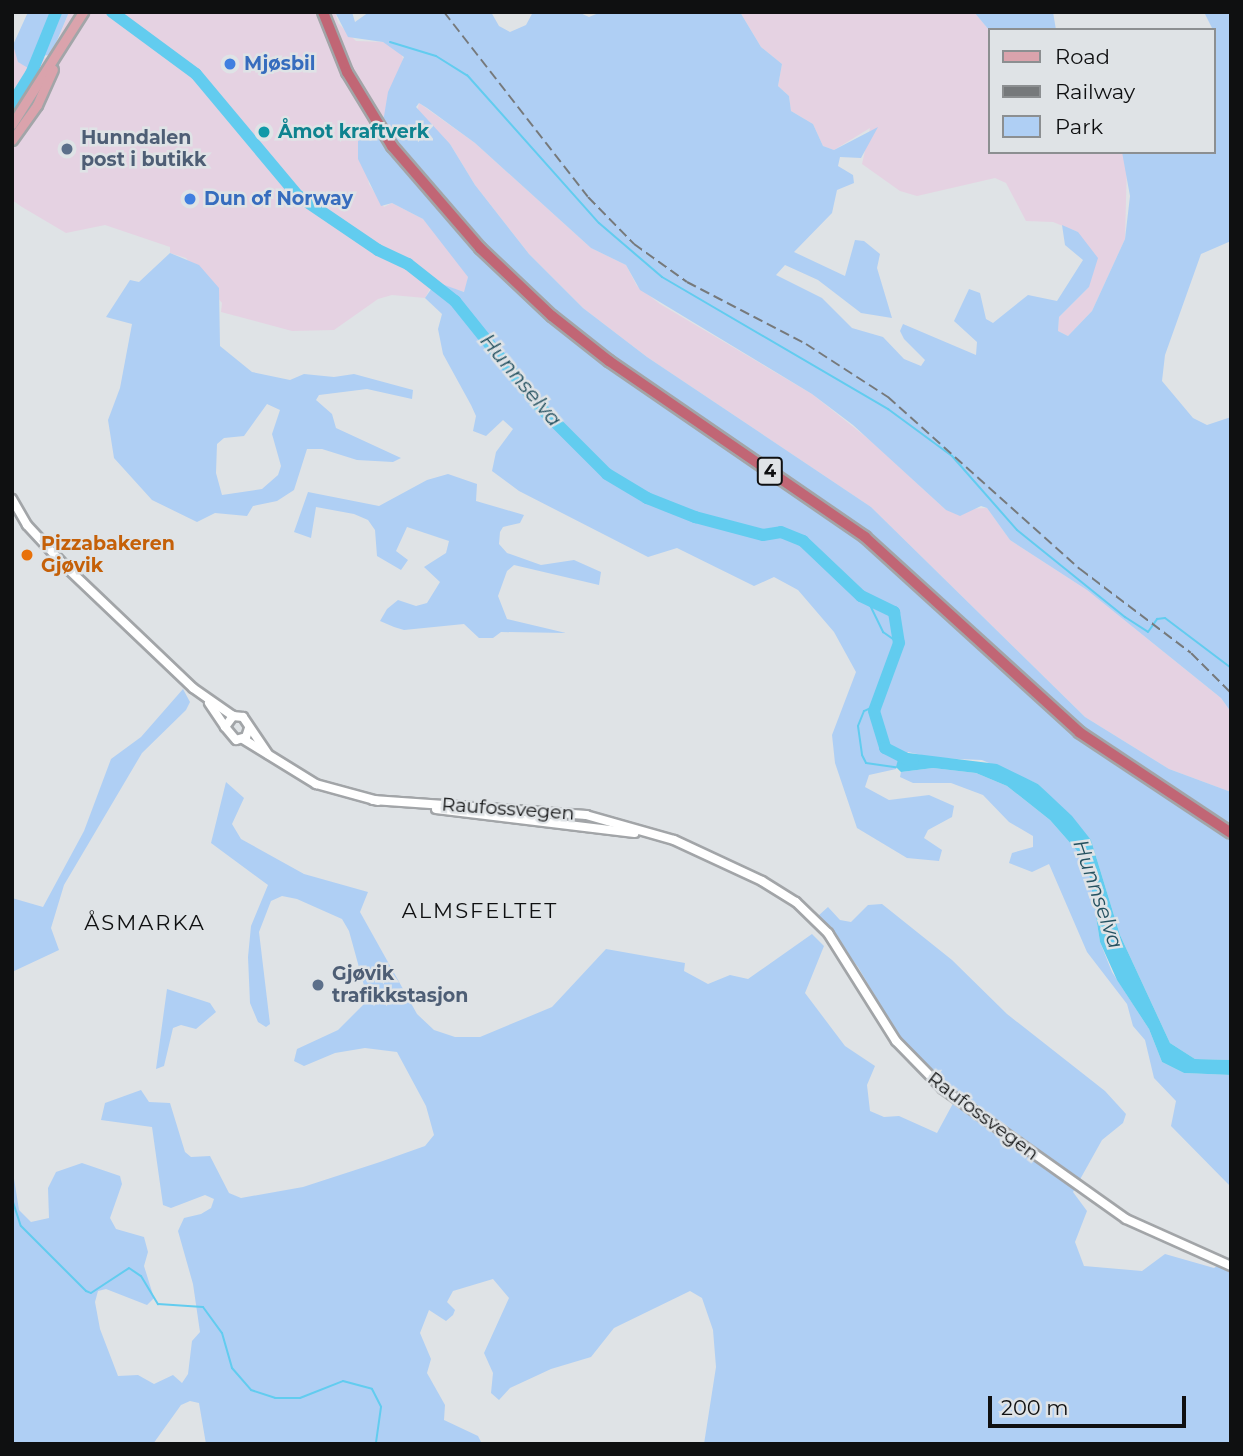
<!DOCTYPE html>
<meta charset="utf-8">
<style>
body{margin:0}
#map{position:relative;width:1243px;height:1456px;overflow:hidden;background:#dfe3e6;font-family:Montserrat,sans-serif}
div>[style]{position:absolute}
.industrial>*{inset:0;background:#e5d2e2}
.green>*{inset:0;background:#afcff4}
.water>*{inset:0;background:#62ccef}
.stream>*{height:2px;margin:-1px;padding:0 1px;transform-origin:1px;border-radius:1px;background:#62ccef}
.river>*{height:12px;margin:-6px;padding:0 6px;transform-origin:6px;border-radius:6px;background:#62ccef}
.roads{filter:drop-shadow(2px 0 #a2a5a8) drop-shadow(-2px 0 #a2a5a8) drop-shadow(0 2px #a2a5a8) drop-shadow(0 -2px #a2a5a8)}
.secondary>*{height:8px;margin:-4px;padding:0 4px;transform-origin:4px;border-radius:4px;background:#fff}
.primary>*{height:9px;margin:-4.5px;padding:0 4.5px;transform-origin:4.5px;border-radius:4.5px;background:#daa3ac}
.highway>*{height:10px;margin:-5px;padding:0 5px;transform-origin:5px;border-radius:5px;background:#c16675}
.rail>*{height:2px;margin-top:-1px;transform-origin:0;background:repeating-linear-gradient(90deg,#76797b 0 10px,transparent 0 15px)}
.dots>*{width:19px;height:19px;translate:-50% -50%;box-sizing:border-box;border:4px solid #dfe3e6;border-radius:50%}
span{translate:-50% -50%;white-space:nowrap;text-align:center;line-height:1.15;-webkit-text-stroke:5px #dfe3e6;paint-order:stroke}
.shield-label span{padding:2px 5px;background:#dfe3e6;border:2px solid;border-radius:5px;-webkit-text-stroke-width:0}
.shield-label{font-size:18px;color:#0f1011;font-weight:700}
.shop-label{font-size:19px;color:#366cbe;font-weight:700}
.left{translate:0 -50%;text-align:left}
.culture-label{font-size:19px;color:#0d838f;font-weight:700}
.service-label{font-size:19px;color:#4e5e75;font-weight:700}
.food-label{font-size:19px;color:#c56008;font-weight:700}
.street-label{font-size:19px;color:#0f1011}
.water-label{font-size:21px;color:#245160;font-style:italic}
.neighbourhood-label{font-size:21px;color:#0f1011;letter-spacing:2px}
.frame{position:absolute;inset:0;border:14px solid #0f1011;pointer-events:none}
.legend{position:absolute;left:988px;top:28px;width:228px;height:126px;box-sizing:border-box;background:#dfe3e6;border:2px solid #8c8f91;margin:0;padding:9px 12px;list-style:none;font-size:21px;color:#0f1011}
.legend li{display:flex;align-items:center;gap:14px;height:35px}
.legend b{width:35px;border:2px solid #8c8f91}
.scale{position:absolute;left:988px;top:1396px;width:198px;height:32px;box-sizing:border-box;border:4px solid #0f1011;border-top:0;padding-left:9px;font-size:21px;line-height:24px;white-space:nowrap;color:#0f1011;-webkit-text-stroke:5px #dfe3e6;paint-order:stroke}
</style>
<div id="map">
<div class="industrial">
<i style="clip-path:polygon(69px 12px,335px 12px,338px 23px,356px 41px,383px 42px,401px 52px,403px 59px,384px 116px,361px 139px,369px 184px,384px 207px,392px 203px,423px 219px,459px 261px,468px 277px,465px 292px,433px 283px,425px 298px,392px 295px,378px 299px,334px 330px,292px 331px,221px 312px,222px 303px,186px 258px,170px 253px,170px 247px,105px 225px,66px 233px,22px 207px,12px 200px,12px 46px,46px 58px,54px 50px)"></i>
<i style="clip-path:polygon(740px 12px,974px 12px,989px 30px,989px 152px,1122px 152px,1127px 162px,1125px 239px,1092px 311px,1068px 336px,1058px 331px,1059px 317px,1089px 287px,1078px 232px,1053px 222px,1026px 221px,1006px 183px,995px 178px,917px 196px,900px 191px,862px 164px,870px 128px,834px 150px,823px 146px,813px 124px,791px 111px,789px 96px,778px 86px,782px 64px,761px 47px)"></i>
<i style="clip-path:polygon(419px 103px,475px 143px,591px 248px,626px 265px,637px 286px,660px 304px,812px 394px,871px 441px,946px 510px,987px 508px,1010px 540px,1087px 590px,1221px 698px,1231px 712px,1231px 792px,1169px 769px,1085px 717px,871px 507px,647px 357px,583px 308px,529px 254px,475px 185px,450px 144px,417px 113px)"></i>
</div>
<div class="green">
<i style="clip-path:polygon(28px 12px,69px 12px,51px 55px,37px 56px,28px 68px,18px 62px,13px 45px)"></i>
<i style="clip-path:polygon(335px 12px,352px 12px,355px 22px,369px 12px,491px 12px,499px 26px,510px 32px,526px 25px,533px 12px,578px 12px,589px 17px,601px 12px,740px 12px,761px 47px,782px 64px,778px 86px,789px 96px,791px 111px,813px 124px,823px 146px,834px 150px,878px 127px,861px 158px,840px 157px,838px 166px,853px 175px,854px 183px,837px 190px,832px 213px,794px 252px,845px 276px,855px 240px,864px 241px,880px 254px,877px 268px,892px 318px,861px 313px,818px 280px,785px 265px,776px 275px,822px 298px,852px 328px,883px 337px,904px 359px,921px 366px,925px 360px,904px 339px,900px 331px,903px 324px,976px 355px,977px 342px,954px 321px,969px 289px,980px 293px,986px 319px,993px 323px,1028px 295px,1057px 301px,1083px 260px,1065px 245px,1062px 225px,1078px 232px,1098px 258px,1089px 287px,1059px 317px,1058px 331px,1068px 336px,1092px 311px,1125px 239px,1130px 196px,1122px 152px,1213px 152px,1213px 30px,1204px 12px,1231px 12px,1231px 241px,1201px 254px,1165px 355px,1162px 381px,1193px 418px,1207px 425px,1231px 417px,1231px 712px,1221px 698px,1087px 590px,1010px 540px,987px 508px,981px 506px,960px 516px,946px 510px,853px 425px,812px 394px,640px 290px,626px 265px,591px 248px,475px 143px,427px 108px,419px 103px,416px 107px,450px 144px,475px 185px,529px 254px,583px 308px,647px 357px,871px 507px,1085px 717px,1169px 769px,1231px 792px,1231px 1060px,1195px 1059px,1170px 1043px,1120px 935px,1091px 840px,1038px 784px,982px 760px,935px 758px,908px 752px,896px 769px,869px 775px,865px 787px,889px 800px,929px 795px,954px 806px,952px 817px,928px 830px,924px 838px,942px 850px,939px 861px,907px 858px,857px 828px,835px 763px,832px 735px,856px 672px,834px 632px,798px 590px,774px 577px,754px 586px,677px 548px,648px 557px,519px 491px,492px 471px,496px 452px,513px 429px,503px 420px,486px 436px,473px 431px,476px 416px,471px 405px,443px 354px,438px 329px,442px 314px,425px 298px,436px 282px,464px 292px,468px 277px,423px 219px,392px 203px,381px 206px,358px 159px,358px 141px,366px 138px,384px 116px,388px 92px,404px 57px,383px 42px,348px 37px)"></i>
<i style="clip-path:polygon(974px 12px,1053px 12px,1056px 30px,989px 30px)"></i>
<i style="clip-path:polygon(evenodd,170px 253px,199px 265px,219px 288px,220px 346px,252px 372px,290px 380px,304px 374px,334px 377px,354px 374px,413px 390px,412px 399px,367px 389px,319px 395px,316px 400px,332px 414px,336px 428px,401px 458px,393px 462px,357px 460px,322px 449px,307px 449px,294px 490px,277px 501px,253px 506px,247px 516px,215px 513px,197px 522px,152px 500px,114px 458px,108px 420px,120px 388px,132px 324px,106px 317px,130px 280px,139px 282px,170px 253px,267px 404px,280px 410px,272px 434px,281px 466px,278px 475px,262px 489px,222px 495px,216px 473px,217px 444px,224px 438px,244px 436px,267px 404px)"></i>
<i style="clip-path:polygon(448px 474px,477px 484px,476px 501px,524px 515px,520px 523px,503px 527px,500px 532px,499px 544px,507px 553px,541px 565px,574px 560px,601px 572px,599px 585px,514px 565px,507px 571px,498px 596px,507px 619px,566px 633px,501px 632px,493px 638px,479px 638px,464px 624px,404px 630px,394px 627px,380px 621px,387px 609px,398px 600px,416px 606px,427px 603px,440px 582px,424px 567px,446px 553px,449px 541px,407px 527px,396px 551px,408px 560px,401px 570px,377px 556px,375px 530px,368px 520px,354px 514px,316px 507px,311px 538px,294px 532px,308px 492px,379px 506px,427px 480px)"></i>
<i style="clip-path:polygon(183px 689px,190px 702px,186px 710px,142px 753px,64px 885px,51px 928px,59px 950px,12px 972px,12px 898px,43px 907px,84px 831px,111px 759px,141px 737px)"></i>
<i style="clip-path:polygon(933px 768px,976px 773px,1007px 786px,1050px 820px,1079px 853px,1090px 878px,1100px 942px,1112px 972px,1149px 1029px,1162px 1062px,1184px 1073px,1231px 1075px,1231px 1187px,1171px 1126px,1176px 1101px,1154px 1078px,1145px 1040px,1133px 1026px,1127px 1004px,1087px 952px,1049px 864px,1032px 872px,1009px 863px,1012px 853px,1033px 847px,1033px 836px,1009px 822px,983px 795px,951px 783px,913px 783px,900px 777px,901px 772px)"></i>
<i style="clip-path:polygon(226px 782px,244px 798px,232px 824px,241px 839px,304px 874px,368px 892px,360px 912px,417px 1014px,434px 1030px,455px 1037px,480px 1037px,552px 1007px,606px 949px,685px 963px,684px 971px,708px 984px,730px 975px,748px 979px,812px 934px,824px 946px,805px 993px,845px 1046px,875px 1066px,867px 1085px,870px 1111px,884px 1117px,899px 1116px,937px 1133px,957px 1096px,955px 1090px,904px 1045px,858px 967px,818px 916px,828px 907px,840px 920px,851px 922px,868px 905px,882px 904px,952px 960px,1007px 1014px,1105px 1091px,1126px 1114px,1123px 1123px,1102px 1140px,1073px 1192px,1087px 1211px,1075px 1242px,1084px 1266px,1142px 1271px,1165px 1254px,1214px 1268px,1231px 1256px,1231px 1444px,704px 1444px,716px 1367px,713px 1330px,702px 1298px,690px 1291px,614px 1328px,591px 1357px,551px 1369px,510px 1388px,499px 1400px,491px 1393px,493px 1373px,484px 1353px,509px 1298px,493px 1279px,453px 1291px,447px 1302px,455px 1310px,453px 1315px,446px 1321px,429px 1310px,420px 1333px,431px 1359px,427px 1373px,445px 1405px,444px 1420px,478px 1436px,482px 1444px,206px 1444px,199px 1403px,190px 1401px,181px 1405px,153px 1444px,12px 1444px,12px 1166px,19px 1210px,31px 1222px,49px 1218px,48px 1188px,56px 1172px,82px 1163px,120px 1176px,122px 1184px,110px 1218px,116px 1229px,144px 1237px,148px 1252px,144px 1266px,154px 1298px,147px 1305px,106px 1289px,98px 1291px,95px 1302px,100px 1329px,118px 1376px,138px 1375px,154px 1384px,173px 1375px,182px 1383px,188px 1374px,192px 1341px,200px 1332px,193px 1284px,178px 1231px,184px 1218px,201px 1214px,211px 1208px,214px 1199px,205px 1195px,171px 1208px,163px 1205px,152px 1127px,101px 1120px,105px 1103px,141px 1090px,149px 1102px,170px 1103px,185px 1152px,191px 1157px,210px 1156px,229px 1193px,241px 1198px,303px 1187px,380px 1162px,425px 1146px,434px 1135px,426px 1106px,397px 1052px,365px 1048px,335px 1053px,304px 1066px,294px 1061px,297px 1049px,338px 1030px,368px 1000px,349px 931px,342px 919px,297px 899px,282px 896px,271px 901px,259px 932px,270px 1024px,266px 1027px,258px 1022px,250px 1003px,248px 957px,251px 926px,268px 885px,211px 843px)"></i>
<i style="clip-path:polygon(167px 989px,210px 1003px,216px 1012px,196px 1029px,181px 1025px,173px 1028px,164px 1066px,156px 1069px)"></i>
</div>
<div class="water">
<i style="clip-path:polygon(900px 752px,997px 764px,1038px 784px,1072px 816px,1091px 840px,1120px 935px,1170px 1043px,1195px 1059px,1231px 1060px,1231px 1075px,1184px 1073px,1162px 1062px,1149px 1029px,1117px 980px,1100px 942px,1090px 878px,1079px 853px,1050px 820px,1007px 786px,976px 773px,933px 768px,901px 772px,896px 767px)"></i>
</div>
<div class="stream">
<i style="left:390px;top:42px;width:48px;rotate:16.9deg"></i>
<i style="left:436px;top:56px;width:36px;rotate:32deg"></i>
<i style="left:467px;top:75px;width:198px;rotate:48.3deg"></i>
<i style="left:599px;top:223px;width:83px;rotate:40.6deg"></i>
<i style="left:662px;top:277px;width:262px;rotate:30.3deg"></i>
<i style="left:888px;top:409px;width:79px;rotate:36.3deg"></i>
<i style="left:952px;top:456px;width:98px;rotate:48.7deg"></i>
<i style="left:1017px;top:530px;width:139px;rotate:38.9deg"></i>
<i style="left:1125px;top:617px;width:27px;rotate:33deg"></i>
<i style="left:1148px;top:632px;width:16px;rotate:-55deg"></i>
<i style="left:1157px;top:619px;width:8px;rotate:-7deg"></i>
<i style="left:1165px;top:618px;width:83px;rotate:37.1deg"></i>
<i style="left:867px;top:599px;width:37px;rotate:64deg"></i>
<i style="left:883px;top:632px;width:19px;rotate:35deg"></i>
<i style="left:873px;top:707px;width:10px;rotate:156deg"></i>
<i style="left:864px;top:711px;width:16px;rotate:112deg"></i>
<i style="left:858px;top:726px;width:29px;rotate:82deg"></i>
<i style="left:862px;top:755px;width:9px;rotate:63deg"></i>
<i style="left:866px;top:763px;width:30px;rotate:8deg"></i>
<i style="left:12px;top:1199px;width:28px;rotate:72deg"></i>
<i style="left:21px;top:1226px;width:92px;rotate:45deg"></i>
<i style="left:86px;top:1291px;width:5px;rotate:22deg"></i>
<i style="left:91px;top:1293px;width:45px;rotate:-33.3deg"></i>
<i style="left:129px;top:1268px;width:14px;rotate:34deg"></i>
<i style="left:141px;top:1276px;width:33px;rotate:59deg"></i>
<i style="left:158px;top:1304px;width:45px;rotate:3.8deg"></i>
<i style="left:203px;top:1307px;width:32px;rotate:54deg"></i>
<i style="left:222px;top:1333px;width:36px;rotate:74deg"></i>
<i style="left:232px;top:1368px;width:29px;rotate:49deg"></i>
<i style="left:251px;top:1390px;width:25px;rotate:18deg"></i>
<i style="left:275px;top:1398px;width:25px"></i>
<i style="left:300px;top:1398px;width:46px;rotate:-21.6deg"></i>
<i style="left:343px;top:1381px;width:30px;rotate:15deg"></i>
<i style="left:372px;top:1389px;width:20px;rotate:63deg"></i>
<i style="left:381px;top:1407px;width:37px;rotate:98deg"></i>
</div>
<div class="river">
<i style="left:112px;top:12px;width:104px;rotate:36.4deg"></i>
<i style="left:196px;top:74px;width:158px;rotate:50.1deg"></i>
<i style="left:297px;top:195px;width:98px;rotate:34.2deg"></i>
<i style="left:378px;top:250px;width:33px;rotate:25deg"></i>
<i style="left:408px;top:264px;width:60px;rotate:38.2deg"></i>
<i style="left:455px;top:301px;width:134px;rotate:51.3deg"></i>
<i style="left:539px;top:406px;width:96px;rotate:45deg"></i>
<i style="left:607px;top:474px;width:47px;rotate:31deg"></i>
<i style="left:647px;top:498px;width:52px;rotate:21.6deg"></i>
<i style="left:695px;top:517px;width:70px;rotate:14.8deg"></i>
<i style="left:763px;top:535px;width:18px;rotate:-9deg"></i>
<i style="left:781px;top:532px;width:24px;rotate:22deg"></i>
<i style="left:803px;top:541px;width:80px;rotate:43.5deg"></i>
<i style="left:861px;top:596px;width:37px;rotate:26deg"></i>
<i style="left:894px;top:612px;width:31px;rotate:81deg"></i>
<i style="left:899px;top:643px;width:72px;rotate:110.2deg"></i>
<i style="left:874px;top:711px;width:39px;rotate:73deg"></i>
<i style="left:885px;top:748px;width:31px;rotate:27deg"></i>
<i style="left:12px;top:104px;width:36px;rotate:-58deg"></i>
<i style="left:31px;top:74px;width:67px;rotate:-68deg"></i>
</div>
<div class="roads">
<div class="secondary">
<i style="left:12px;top:499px;width:30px;rotate:60deg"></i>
<i style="left:27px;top:525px;width:56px;rotate:47.2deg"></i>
<i style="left:65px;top:566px;width:177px;rotate:43.6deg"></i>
<i style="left:193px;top:688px;width:49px;rotate:35deg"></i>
<i style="left:209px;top:703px;width:29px;rotate:56deg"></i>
<i style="left:249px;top:728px;width:9px;rotate:108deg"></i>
<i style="left:246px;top:737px;width:10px;rotate:163deg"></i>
<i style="left:236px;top:740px;width:17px;rotate:-130deg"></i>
<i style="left:225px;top:727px;width:14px;rotate:-54deg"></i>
<i style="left:233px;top:716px;width:10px;rotate:6deg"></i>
<i style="left:243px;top:717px;width:45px;rotate:56deg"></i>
<i style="left:243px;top:739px;width:86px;rotate:31.7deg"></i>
<i style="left:316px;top:784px;width:64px;rotate:15.3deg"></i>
<i style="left:373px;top:800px;width:214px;rotate:4deg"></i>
<i style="left:586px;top:815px;width:91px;rotate:15.9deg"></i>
<i style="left:674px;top:840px;width:97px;rotate:25deg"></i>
<i style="left:762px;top:881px;width:40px;rotate:32deg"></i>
<i style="left:796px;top:902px;width:45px;rotate:44.1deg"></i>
<i style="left:828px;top:933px;width:128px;rotate:57.8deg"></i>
<i style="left:896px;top:1041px;width:67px;rotate:45.6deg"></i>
<i style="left:943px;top:1089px;width:224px;rotate:35.4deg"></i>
<i style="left:1126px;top:1219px;width:115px;rotate:24.1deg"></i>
<i style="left:436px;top:809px;width:200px;rotate:6.9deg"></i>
</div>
<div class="primary">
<i style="left:12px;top:124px;width:133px;rotate:-57.6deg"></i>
<i style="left:12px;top:140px;width:43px;rotate:-54.5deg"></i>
<i style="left:37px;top:105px;width:39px;rotate:-66deg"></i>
</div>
<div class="highway">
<i style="left:323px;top:12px;width:65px;rotate:68.2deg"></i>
<i style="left:347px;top:72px;width:87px;rotate:58.7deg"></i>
<i style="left:392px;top:146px;width:135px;rotate:49.2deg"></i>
<i style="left:480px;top:248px;width:99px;rotate:43.4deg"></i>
<i style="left:552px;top:316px;width:73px;rotate:38.3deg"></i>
<i style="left:609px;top:361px;width:311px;rotate:34.5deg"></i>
<i style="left:865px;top:537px;width:290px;rotate:42.3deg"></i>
<i style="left:1079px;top:732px;width:182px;rotate:33.6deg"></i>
</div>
</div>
<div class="rail">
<i style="left:444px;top:12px;width:234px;rotate:52.1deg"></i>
<i style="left:588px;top:197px;width:66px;rotate:45.6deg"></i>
<i style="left:634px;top:244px;width:65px;rotate:35.6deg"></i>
<i style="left:687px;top:282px;width:134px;rotate:27.5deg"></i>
<i style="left:806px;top:344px;width:98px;rotate:32.9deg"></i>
<i style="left:888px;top:397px;width:258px;rotate:41.9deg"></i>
<i style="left:1080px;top:569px;width:139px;rotate:37.1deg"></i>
<i style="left:1191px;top:653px;width:57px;rotate:45deg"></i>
</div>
<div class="dots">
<i style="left:230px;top:64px;background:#3f7fe0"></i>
<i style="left:264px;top:132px;background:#0f9aa8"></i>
<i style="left:67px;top:149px;background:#5c6f8a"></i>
<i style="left:190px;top:199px;background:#3f7fe0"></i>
<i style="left:27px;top:555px;background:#e8710a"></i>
<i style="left:318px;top:985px;background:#5c6f8a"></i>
</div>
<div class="shield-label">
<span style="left:770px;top:471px">4</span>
</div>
<div class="shop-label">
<span class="left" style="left:244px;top:64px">Mjøsbil</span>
<span class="left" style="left:204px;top:199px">Dun of Norway</span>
</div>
<div class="culture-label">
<span class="left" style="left:278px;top:132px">Åmot kraftverk</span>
</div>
<div class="service-label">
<span class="left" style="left:81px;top:149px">Hunndalen<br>post i butikk</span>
<span class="left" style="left:332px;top:985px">Gjøvik<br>trafikkstasjon</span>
</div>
<div class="food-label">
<span class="left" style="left:41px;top:555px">Pizzabakeren<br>Gjøvik</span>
</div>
<div class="street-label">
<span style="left:508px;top:809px;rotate:4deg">Raufossvegen</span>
<span style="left:983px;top:1116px;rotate:37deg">Raufossvegen</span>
</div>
<div class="water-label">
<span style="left:521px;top:380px;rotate:50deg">Hunnselva</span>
<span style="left:1098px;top:894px;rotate:71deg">Hunnselva</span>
</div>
<div class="neighbourhood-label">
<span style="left:480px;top:911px">ALMSFELTET</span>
<span style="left:145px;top:923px">ÅSMARKA</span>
</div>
<div class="frame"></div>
<ul class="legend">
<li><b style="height:9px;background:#daa3ac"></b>Road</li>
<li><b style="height:9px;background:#76797b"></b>Railway</li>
<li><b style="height:19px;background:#afcff4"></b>Park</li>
</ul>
<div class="scale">200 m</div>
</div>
